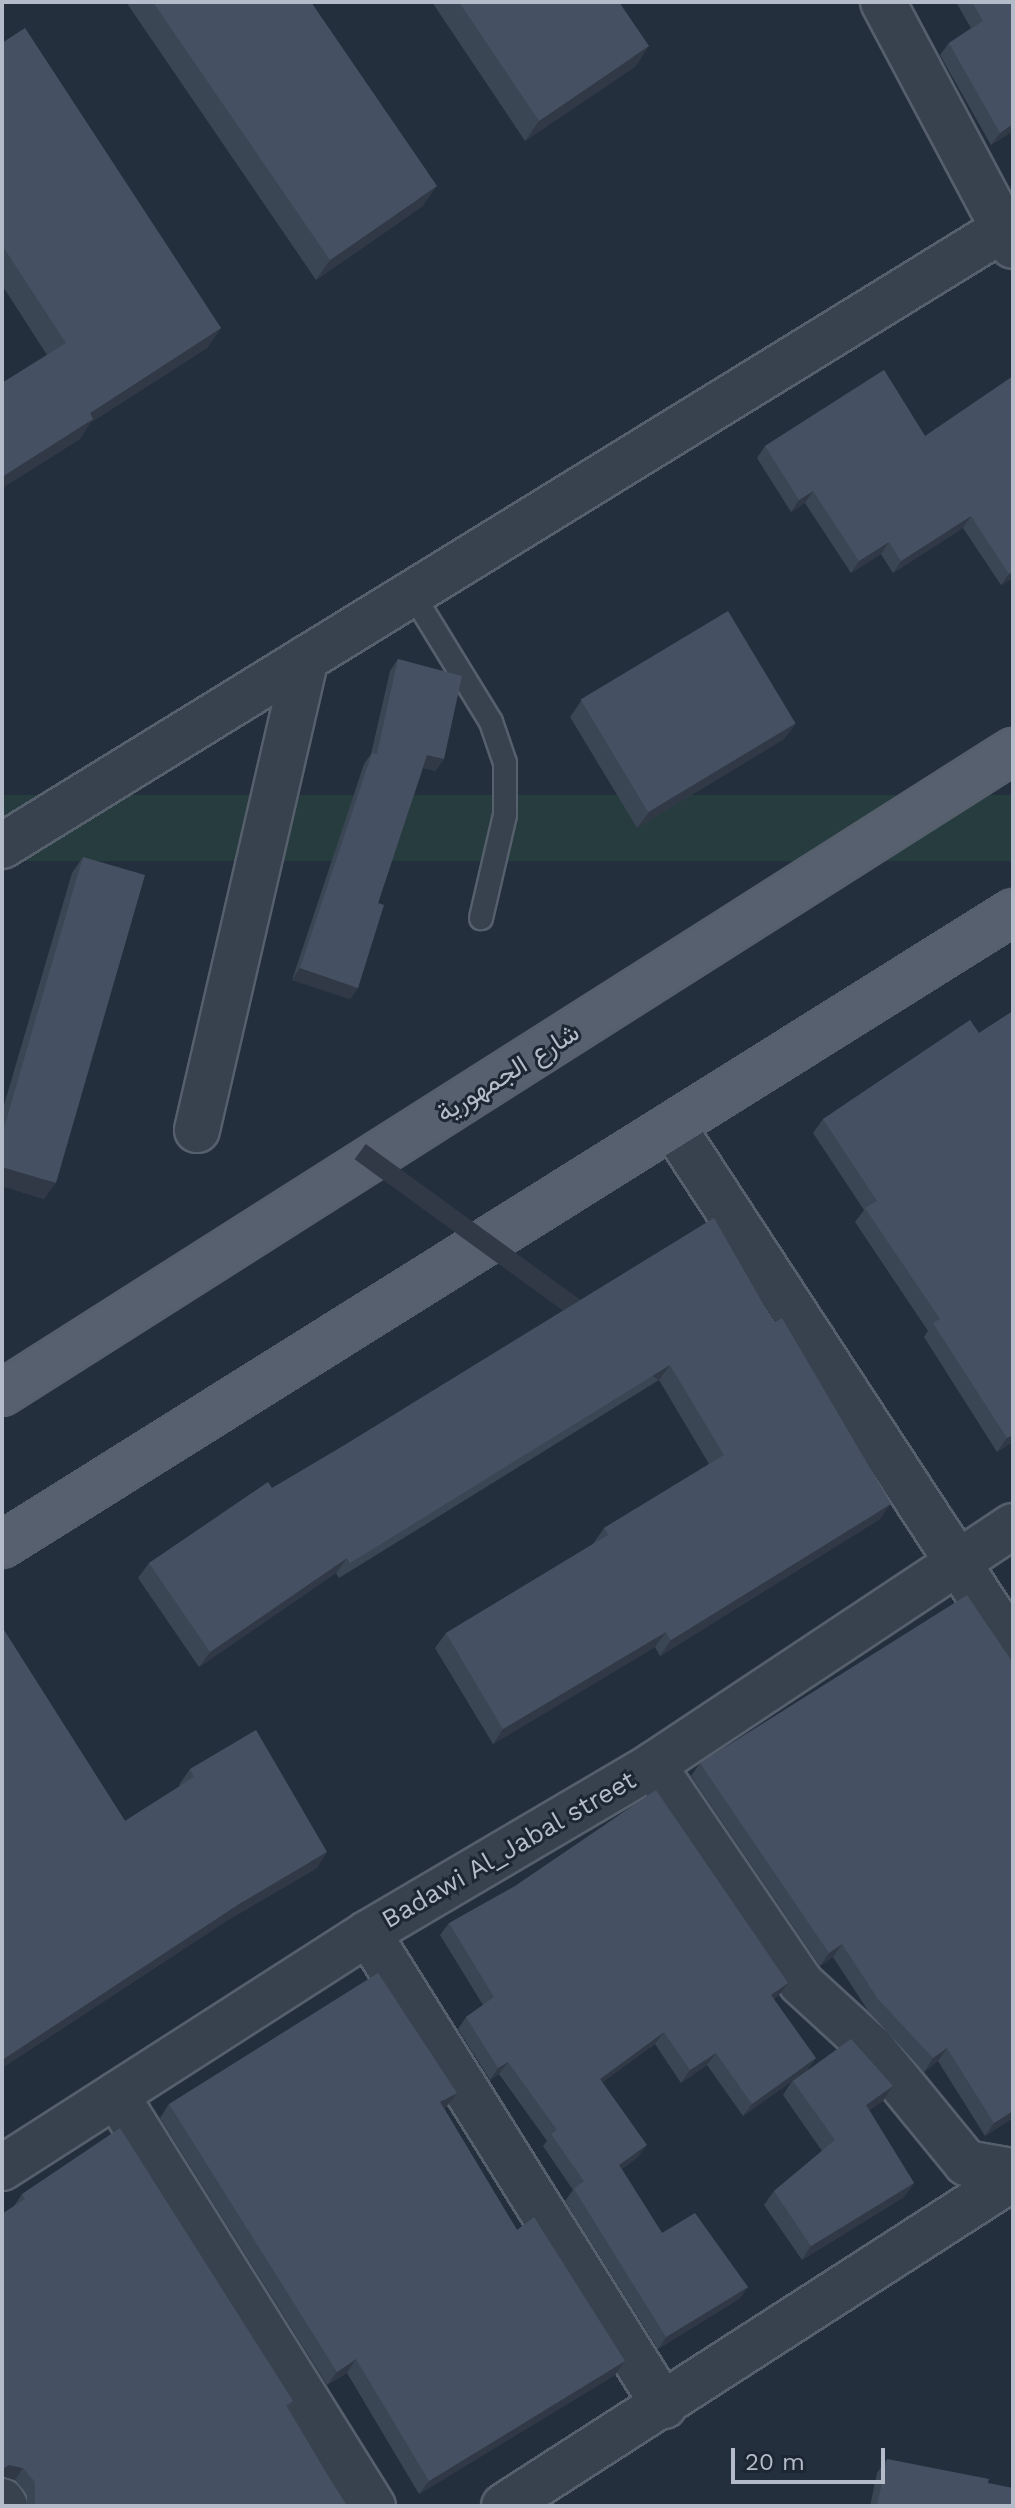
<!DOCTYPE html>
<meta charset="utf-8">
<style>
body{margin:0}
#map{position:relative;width:1015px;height:2508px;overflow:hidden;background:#242f3e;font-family:"Work Sans",Vazirmatn,sans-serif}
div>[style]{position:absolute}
.green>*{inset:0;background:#263c3f;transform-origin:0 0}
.roads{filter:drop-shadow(2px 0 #565f6c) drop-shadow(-2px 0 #565f6c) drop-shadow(0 2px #565f6c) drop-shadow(0 -2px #565f6c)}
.service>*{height:22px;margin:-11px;padding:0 11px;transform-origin:11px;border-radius:11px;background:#38414e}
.minor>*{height:44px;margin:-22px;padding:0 22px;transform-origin:22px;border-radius:22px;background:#38414e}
.primary>*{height:44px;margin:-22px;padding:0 22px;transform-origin:22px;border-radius:22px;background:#56606e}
.wall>*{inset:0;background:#3b4654}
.shaded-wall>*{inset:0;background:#303945;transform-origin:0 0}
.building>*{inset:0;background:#455162;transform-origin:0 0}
span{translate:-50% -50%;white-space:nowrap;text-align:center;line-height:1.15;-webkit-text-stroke:6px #1d2633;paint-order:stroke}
.street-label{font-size:26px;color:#b4bcc9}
.frame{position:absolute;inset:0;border:4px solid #b4bcc9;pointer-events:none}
.scale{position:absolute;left:731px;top:2448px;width:154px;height:36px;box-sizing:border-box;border:4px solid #b4bcc9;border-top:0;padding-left:10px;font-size:24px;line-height:28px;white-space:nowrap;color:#b4bcc9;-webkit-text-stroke:6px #1d2633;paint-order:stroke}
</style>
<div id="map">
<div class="green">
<i style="left:1013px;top:795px;width:66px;height:1199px;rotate:90deg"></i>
</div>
<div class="roads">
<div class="service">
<i style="left:412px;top:593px;width:151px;rotate:58.5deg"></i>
<i style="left:491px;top:722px;width:43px;rotate:71.1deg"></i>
<i style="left:505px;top:763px;width:52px;rotate:90deg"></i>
<i style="left:505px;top:815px;width:106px;rotate:103.1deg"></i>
</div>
<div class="minor">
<i style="left:883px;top:2px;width:276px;rotate:62deg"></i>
<i style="left:2px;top:846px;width:1188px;rotate:-31.64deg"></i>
<i style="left:674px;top:1128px;width:620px;rotate:56.85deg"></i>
<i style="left:197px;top:1130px;width:484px;rotate:-77deg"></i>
<i style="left:653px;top:1765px;width:263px;rotate:55.8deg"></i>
<i style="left:801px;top:1983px;width:96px;rotate:42.5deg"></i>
<i style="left:872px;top:2048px;width:149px;rotate:50.7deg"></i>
<i style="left:966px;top:2163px;width:48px;rotate:9.7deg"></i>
<i style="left:368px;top:1933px;width:558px;rotate:57.96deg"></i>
<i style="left:116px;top:2095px;width:485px;rotate:58deg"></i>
<i style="left:2px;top:2168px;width:435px;rotate:-32.7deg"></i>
<i style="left:368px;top:1933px;width:331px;rotate:-30.5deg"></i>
<i style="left:653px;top:1765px;width:432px;rotate:-33.6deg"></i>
<i style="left:2px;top:2501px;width:6px;rotate:59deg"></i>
<i style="left:504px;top:2506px;width:606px;rotate:-32.8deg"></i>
</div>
<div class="primary">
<i style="left:2px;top:1393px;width:1198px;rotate:-32.42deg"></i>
<i style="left:2px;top:1545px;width:1193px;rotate:-32.05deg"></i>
</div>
</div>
<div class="wall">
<i style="clip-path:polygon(126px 2px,311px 2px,423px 206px,316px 280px)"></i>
<i style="clip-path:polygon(432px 2px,619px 2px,636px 66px,525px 141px)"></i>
<i style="clip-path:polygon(956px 2px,1013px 2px,1013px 131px,991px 145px,940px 55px,949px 43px,971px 28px)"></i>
<i style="clip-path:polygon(2px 43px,221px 328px,207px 348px,90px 423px,80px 439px,2px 488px,2px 383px,47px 355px,2px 285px)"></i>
<i style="clip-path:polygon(884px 370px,1013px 578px,1001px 585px,963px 528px,893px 573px,881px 554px,851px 573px,805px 503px,791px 512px,757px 458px,765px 446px)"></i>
<i style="clip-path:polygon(398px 659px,444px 759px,435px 771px,423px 768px,378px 903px,358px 988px,350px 999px,292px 980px,364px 764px,371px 754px,390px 671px)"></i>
<i style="clip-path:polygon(581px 701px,796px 723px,784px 739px,637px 828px,570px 717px)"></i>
<i style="clip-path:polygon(83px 857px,44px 1199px,2px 1186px,2px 1112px,72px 873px)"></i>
<i style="clip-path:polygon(1013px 1011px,1013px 1442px,997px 1452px,924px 1337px,928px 1331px,855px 1222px,864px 1210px,813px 1133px,823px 1119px,979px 1033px)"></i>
<i style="clip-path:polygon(714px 1218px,880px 1519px,660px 1656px,655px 1647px,493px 1744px,435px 1648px,446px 1633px,593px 1544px,604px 1528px,709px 1464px,659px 1380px,339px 1578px,336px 1573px,199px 1667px,138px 1578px,149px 1563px,343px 1446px)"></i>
<i style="clip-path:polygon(2px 1627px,125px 1821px,180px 1786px,179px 1785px,190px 1769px,317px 1868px,228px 1920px,2px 2068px)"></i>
<i style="clip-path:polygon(700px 1763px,1013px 2118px,985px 2136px,938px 2061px,924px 2072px,869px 2012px,833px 1957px,820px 1966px,691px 1776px)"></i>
<i style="clip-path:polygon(449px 1923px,779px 1995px,774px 1999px,808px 2070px,883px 2101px,869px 2110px,914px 2183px,904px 2197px,802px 2260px,764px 2205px,774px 2191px,822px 2151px,783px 2095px,792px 2081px,743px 2116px,707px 2065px,681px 2083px,655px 2044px,602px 2082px,638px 2157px,622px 2169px,662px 2233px,748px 2287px,739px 2299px,658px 2349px,565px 2201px,573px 2190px,543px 2146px,547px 2141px,499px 2074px,490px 2080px,458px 2029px,466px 2017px,483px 2005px,440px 1935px)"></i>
<i style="clip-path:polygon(169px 2104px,447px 2106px,444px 2108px,517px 2230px,625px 2361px,615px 2375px,419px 2494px,347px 2373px,327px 2385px,160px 2118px)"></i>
<i style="clip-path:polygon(22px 2194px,293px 2401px,288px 2408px,346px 2506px,27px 2506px,27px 2494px,15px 2480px,2px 2476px,2px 2214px,14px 2206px)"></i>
<i style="clip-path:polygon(887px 2459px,988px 2483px,1013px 2506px,870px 2506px,877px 2473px)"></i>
</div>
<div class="shaded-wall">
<i style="clip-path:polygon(649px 46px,636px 66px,525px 141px,539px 121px)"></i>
<i style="clip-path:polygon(1013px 124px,1013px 131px,991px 145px,1000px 133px)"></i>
<i style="clip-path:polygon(437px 186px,423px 206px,316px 280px,330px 260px)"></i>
<i style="clip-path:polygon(221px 328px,207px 348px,90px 423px,80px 439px,2px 488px,2px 477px,90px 413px)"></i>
<i style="clip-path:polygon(813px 491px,805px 503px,791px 512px,799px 500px)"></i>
<i style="clip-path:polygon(971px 516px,963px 528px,893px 573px,901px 561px)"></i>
<i style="clip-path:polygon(889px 542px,881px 554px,851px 573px,859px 561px)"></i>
<i style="clip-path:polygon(1013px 571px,1013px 578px,1001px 585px,1009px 574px)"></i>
<i style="clip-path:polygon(796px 723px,784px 739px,637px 828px,649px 812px)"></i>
<i style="clip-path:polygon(427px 755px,444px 759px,435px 771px,419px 767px)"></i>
<i style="clip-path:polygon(300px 968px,358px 988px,350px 999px,292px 980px)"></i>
<i style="clip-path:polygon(2px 1167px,56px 1183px,44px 1199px,2px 1186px)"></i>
<i style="left:670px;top:1365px;width:19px;height:376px;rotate:126deg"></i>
<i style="clip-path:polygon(1013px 1435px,1013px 1442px,997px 1452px,1007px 1438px)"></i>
<i style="clip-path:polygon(891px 1504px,880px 1519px,660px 1656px,671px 1640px)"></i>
<i style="clip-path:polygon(347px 1558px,336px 1573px,199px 1667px,210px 1652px)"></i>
<i style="clip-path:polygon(666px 1632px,655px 1647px,493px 1744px,503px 1729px)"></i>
<i style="clip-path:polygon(327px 1852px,317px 1868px,228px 1920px,2px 2068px,2px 2060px,239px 1904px)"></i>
<i style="clip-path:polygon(842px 1944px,833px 1957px,820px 1966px,829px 1953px)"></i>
<i style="clip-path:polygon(788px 1983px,779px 1995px,762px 2007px,771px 1995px)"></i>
<i style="clip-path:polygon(664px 2032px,655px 2044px,591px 2091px,600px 2079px)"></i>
<i style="clip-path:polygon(947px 2048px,938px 2061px,924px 2072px,933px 2058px)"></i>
<i style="clip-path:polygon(716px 2053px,707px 2065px,681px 2083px,690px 2070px)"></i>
<i style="clip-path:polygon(816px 2058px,808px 2070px,743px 2116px,752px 2104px)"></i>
<i style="clip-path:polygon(508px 2062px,499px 2074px,490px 2080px,498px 2068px)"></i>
<i style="clip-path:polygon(893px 2086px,883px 2101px,856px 2120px,866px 2105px)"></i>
<i style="clip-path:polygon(457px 2093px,447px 2106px,431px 2116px,440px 2102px)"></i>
<i style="clip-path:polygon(1013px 2111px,1013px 2118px,985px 2136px,994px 2123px)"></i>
<i style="clip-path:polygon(647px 2145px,638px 2157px,610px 2177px,619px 2165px)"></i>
<i style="clip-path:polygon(914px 2183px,904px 2197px,802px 2260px,811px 2246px)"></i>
<i style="clip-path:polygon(748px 2287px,739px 2299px,658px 2349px,666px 2337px)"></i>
<i style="clip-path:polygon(356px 2359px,347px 2373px,327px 2385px,337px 2372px)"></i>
<i style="clip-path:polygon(625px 2361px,615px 2375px,419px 2494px,429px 2481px)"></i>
<i style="clip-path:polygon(9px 2465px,23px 2468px,15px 2480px,2px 2476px,2px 2469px)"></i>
</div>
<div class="building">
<i style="clip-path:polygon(153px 2px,311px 2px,437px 186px,330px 260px)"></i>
<i style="clip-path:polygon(459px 2px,619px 2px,649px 46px,539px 121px)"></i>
<i style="clip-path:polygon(972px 2px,1013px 2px,1013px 124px,1000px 133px,949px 43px,983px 21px)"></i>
<i style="clip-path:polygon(25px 28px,221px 328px,90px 413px,93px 419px,2px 477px,2px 383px,66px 343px,2px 245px,2px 43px)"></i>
<i style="clip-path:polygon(884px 370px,925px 436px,1013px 376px,1013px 571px,1009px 574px,971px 516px,901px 561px,889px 542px,859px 561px,813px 491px,799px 500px,765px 446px)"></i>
<i style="left:728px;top:611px;width:131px;height:172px;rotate:59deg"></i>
<i style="clip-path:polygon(398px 659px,462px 676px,444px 759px,427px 755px,378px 903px,384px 905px,358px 988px,300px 968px,372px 753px,377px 754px)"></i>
<i style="clip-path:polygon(83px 857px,145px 875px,56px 1183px,2px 1167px,2px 1135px)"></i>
<i style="clip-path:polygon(1013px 1011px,1013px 1435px,1007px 1438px,933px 1323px,940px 1319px,865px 1208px,877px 1201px,823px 1119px,970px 1020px,979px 1033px)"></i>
<i style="clip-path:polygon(714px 1218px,774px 1323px,782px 1318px,891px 1504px,671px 1640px,666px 1632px,503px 1729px,446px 1633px,608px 1535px,604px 1528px,724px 1455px,670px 1365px,350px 1563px,347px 1558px,210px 1652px,149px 1563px,268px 1482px,272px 1488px,343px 1446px)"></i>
<i style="clip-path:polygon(967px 1595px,1013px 1663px,1013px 2111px,994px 2123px,947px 2048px,933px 2058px,878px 1999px,842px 1944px,829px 1953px,700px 1763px)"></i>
<i style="clip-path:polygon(2px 1627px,125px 1821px,194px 1777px,190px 1769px,256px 1730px,327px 1852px,239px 1904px,2px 2060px)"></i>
<i style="clip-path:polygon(656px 1790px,788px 1983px,771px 1995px,816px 2058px,752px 2104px,716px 2053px,690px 2070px,664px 2032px,600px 2079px,647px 2145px,619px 2165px,662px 2233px,695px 2213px,748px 2287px,666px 2337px,574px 2189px,584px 2181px,551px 2134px,557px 2130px,508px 2062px,498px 2068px,466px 2017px,494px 1997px,449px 1923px,515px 1886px)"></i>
<i style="clip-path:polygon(378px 1973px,457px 2093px,440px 2102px,517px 2230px,534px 2217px,625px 2361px,429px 2481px,356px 2359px,337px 2372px,169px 2104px)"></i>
<i style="clip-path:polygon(851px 2039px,893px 2086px,866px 2105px,914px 2183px,811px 2246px,774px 2191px,835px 2140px,793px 2081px)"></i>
<i style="clip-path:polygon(120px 2128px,293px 2401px,286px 2405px,346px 2506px,65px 2506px,65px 2505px,63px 2506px,35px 2506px,35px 2482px,23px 2468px,9px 2465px,2px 2469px,2px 2214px,25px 2199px,22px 2194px)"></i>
<i style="clip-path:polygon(887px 2459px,989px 2479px,988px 2483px,1013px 2488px,1013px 2506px,877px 2506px)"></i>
</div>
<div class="street-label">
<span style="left:508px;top:1073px;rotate:-32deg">شارع الجمهورية</span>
<span style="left:509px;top:1850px;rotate:-30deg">Badawi Al_Jabal street</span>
</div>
<div class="frame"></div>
<div class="scale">20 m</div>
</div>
